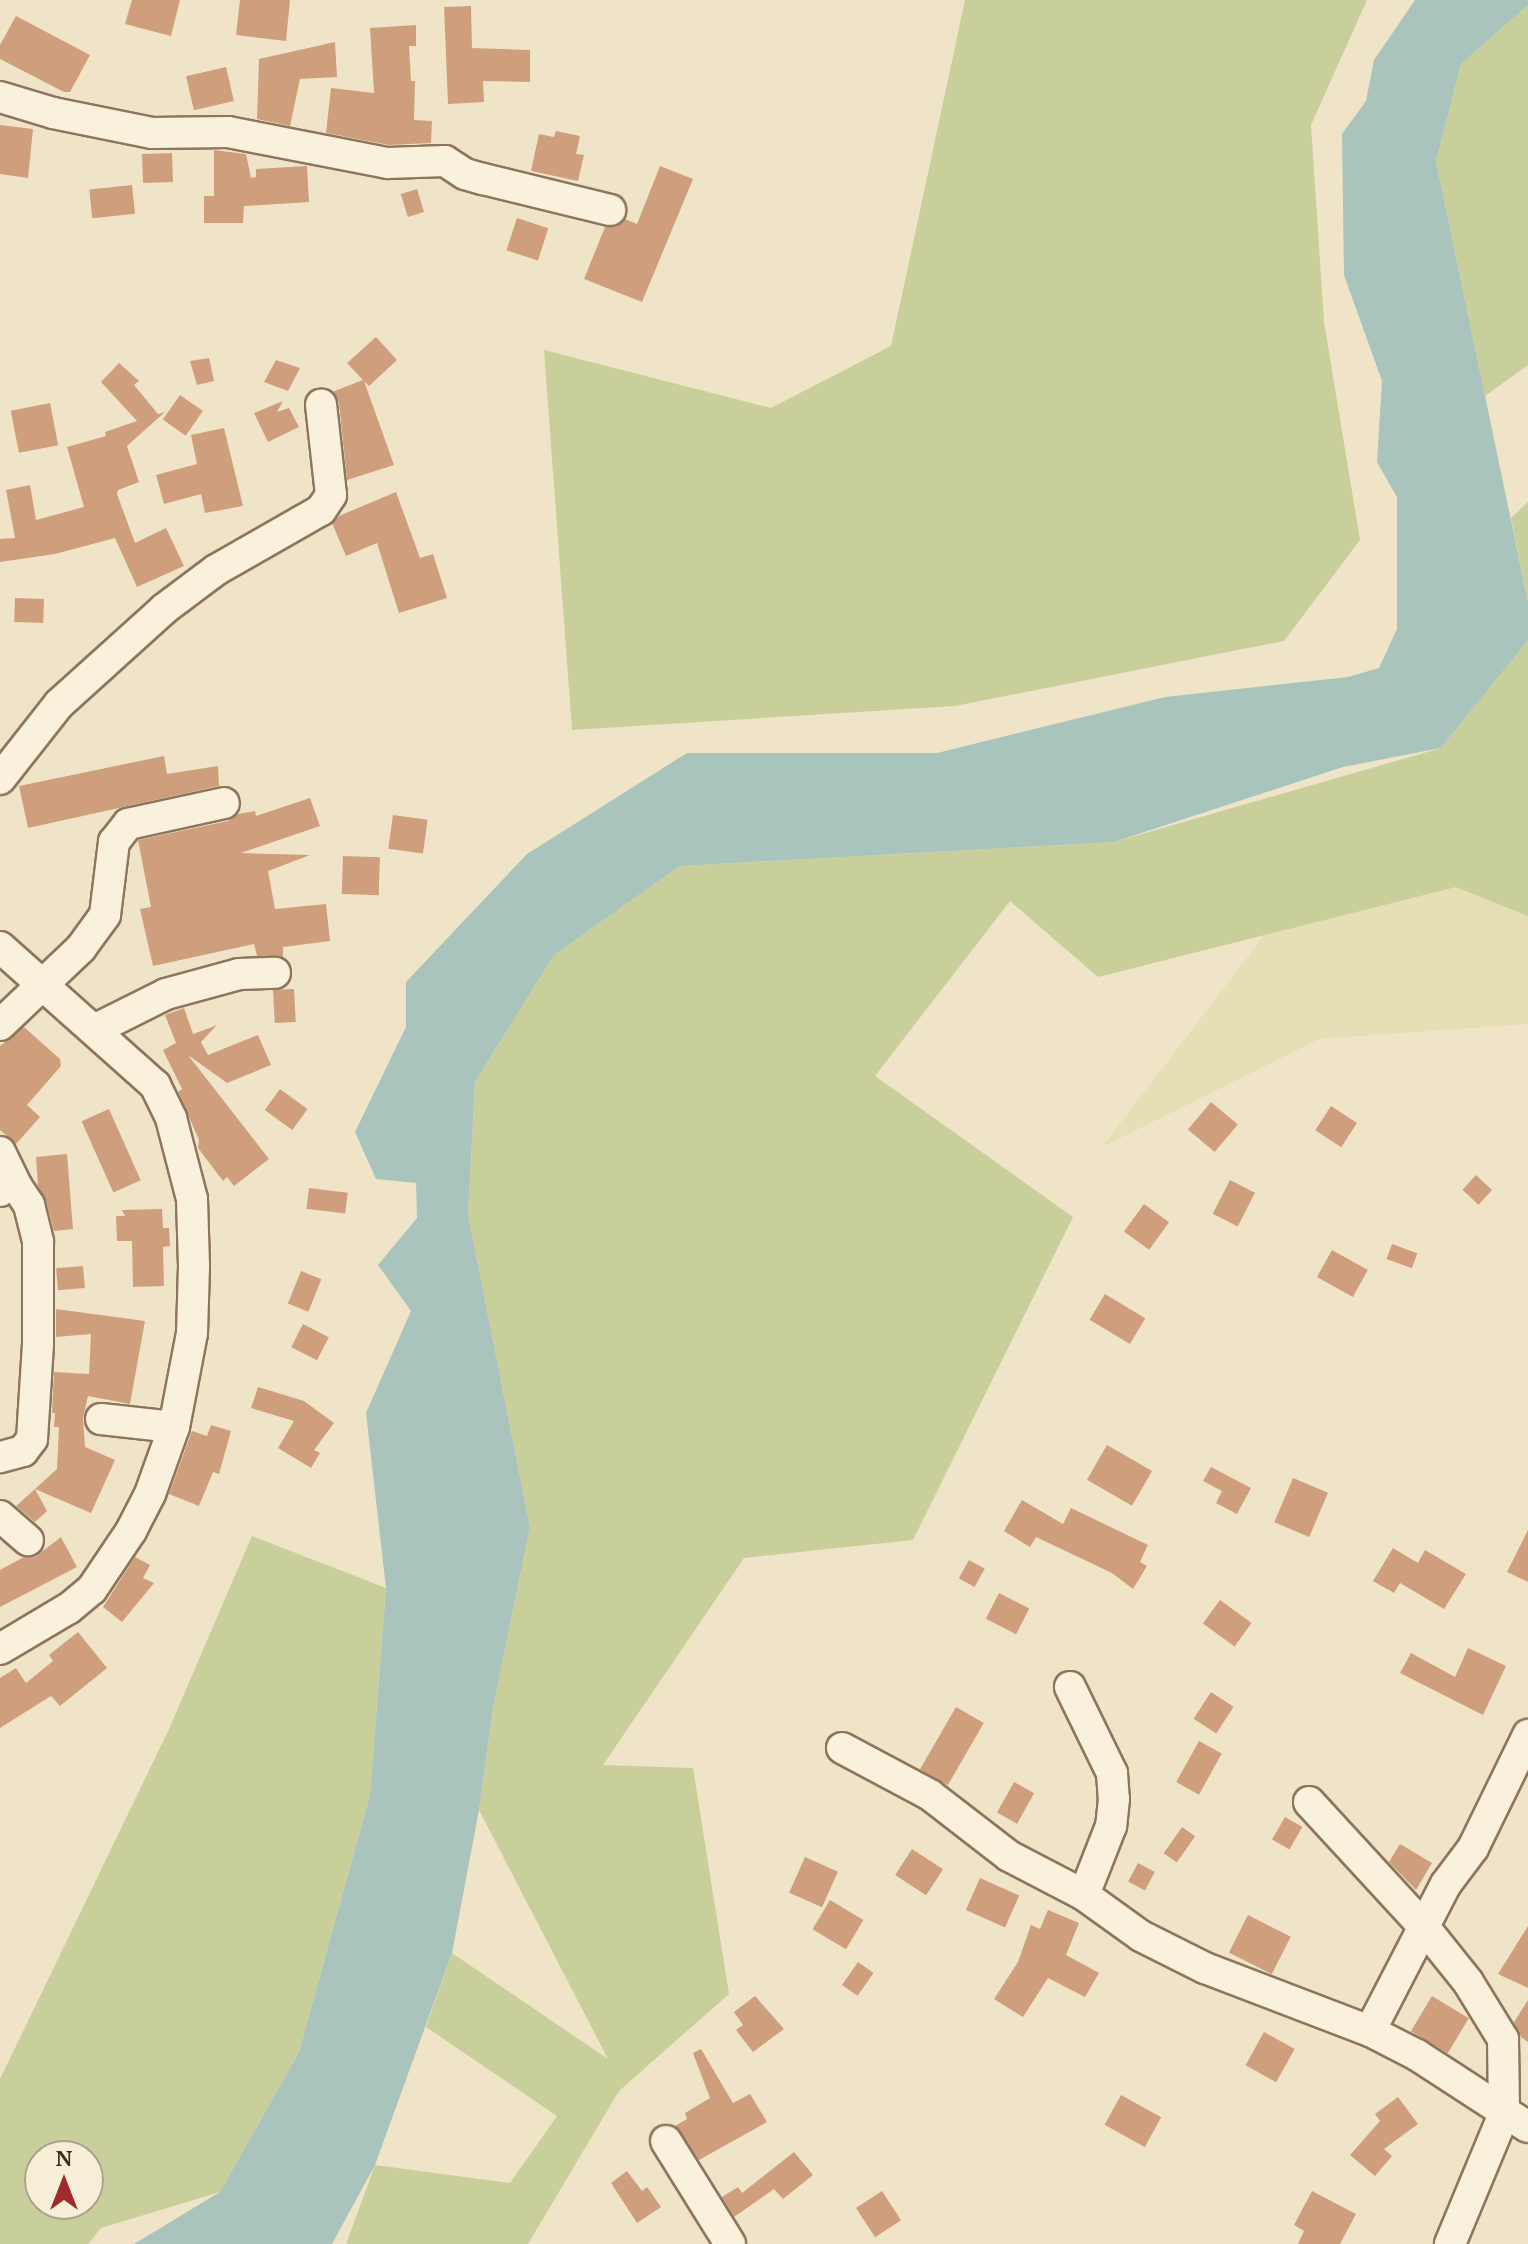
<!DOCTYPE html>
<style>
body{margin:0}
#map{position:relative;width:1528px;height:2244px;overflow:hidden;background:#f0e4c8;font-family:"PT Serif",serif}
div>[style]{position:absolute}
.farmland>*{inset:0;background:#e6deb5}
.green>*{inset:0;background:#c9cf9b}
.water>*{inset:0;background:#a9c4bc}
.building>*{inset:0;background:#cf9f7d;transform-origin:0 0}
.roads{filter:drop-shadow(2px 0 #8d765c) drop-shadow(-2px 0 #8d765c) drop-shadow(0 2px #8d765c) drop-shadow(0 -2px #8d765c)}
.minor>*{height:30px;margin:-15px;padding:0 15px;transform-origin:15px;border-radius:15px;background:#faf1dc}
span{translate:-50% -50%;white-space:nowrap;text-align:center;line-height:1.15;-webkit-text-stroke:6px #f7eed8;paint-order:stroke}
.north{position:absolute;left:24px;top:2140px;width:80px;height:80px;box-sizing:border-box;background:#f7eed8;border:2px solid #ada18e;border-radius:50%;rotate:0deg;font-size:22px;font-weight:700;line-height:32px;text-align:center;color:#3d2e20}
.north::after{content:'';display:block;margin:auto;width:28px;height:36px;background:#9e2a2b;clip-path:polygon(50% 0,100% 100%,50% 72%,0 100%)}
</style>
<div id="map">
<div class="farmland">
<i style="clip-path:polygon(1528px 695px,1528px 1024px,1319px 1039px,1102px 1147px,1292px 899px)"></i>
</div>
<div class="green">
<i style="clip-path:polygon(965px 0,1367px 0,1311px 125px,1324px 322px,1360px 540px,1284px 641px,955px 706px,572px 730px,544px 350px,771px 408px,891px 346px)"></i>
<i style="clip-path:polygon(1528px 5px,1528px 365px,1485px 396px,1436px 161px,1461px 64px)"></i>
<i style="clip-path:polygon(1528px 502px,1528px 602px,1511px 518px)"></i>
<i style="clip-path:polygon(1528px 640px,1528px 916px,1456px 887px,1098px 977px,1010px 901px,875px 1076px,1073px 1217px,913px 1540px,744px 1558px,603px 1765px,693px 1768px,729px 1994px,619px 2091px,528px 2244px,346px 2244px,375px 2165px,510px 2183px,557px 2116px,426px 2027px,452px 1953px,608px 2059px,479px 1810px,493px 1708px,530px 1527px,468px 1215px,475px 1082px,554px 955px,680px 866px,1114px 842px,1441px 748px)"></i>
<i style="clip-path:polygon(evenodd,252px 1536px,386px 1588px,370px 1795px,299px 2052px,220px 2192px,101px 2228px,88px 2244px,0 2244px,0 2079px,169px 1729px,252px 1536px,40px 2156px,88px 2156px,88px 2204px,40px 2204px,40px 2156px)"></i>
</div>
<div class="water">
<i style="clip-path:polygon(1415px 0,1528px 0,1528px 5px,1461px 64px,1436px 161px,1528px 602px,1528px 640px,1441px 748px,1343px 767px,1114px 842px,680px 866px,554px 955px,475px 1082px,468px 1215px,530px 1527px,493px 1708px,479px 1810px,452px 1953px,375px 2165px,332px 2244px,134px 2244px,220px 2192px,299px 2052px,370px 1795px,386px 1588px,366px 1413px,411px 1311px,378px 1265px,417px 1218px,416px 1183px,376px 1179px,355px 1132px,406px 1027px,406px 982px,527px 854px,687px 753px,937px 753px,1165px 697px,1348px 677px,1379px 668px,1397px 629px,1397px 497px,1377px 462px,1382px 381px,1344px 275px,1342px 134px,1366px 101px,1374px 60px)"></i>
</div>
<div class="building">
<i style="clip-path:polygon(132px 0,180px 0,171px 36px,125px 24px)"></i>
<i style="clip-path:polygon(240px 0,290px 0,286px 41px,236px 35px)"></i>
<i style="clip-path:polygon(471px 6px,472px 48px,530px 50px,530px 82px,483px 81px,484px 102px,448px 104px,444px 7px)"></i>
<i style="clip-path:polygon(16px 16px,90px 55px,70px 92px,64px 92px,0 59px,0 45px)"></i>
<i style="clip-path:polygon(416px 25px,416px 46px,409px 46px,411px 81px,415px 81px,414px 120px,432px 121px,431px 143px,389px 145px,326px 133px,331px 88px,374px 93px,370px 28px)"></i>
<i style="clip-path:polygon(335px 42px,337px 77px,300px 79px,290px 126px,257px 119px,259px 59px)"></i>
<i style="left:226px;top:67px;width:35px;height:41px;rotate:77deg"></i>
<i style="clip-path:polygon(0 125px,33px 129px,28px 178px,0 174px)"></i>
<i style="clip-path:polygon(556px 131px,580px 136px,576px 154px,584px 155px,578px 181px,531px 171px,539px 134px,554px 137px)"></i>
<i style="clip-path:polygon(214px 150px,246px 154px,251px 178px,256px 177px,256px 169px,307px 166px,309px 202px,244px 206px,243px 223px,204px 223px,204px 196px,214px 196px)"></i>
<i style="left:172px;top:153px;width:29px;height:30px;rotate:88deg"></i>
<i style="clip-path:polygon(660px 166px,693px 179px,642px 302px,584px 279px,605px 227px,616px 227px,625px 219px,637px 224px)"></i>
<i style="left:132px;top:185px;width:29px;height:43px;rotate:84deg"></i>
<i style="left:417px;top:189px;width:24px;height:17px;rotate:73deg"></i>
<i style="left:517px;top:218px;width:33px;height:34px;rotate:18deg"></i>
<i style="clip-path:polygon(376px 337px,397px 360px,369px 386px,364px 381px,394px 465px,347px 480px,339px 403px,332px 392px,363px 380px,347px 363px)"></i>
<i style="clip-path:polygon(209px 358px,214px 381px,197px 385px,190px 361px)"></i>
<i style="clip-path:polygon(276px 360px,300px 368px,288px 391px,264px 382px)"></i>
<i style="clip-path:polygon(119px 363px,139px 381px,134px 385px,158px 414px,165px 412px,127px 446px,139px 482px,118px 490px,117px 494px,135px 543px,166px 528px,184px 566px,137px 587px,115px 538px,55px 554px,0 562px,0 539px,15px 538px,6px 490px,30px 485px,36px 520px,84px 507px,67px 447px,106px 436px,105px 432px,137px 421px,101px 382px)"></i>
<i style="left:180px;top:395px;width:28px;height:30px;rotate:35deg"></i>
<i style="clip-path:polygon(283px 401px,277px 412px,289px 408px,299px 427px,268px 442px,254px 413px)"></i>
<i style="left:50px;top:403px;width:43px;height:40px;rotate:79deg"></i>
<i style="clip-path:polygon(224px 428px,243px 506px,205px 513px,201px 494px,164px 504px,156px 475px,197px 464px,191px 435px)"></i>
<i style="clip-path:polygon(396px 492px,420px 558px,433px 554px,447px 598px,399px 613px,377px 543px,346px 556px,332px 523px,339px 516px)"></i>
<i style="left:15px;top:598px;width:29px;height:24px;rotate:2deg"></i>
<i style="clip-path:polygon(164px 756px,167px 774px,218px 766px,219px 786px,28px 828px,19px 786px)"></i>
<i style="clip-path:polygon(310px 798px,320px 826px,241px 853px,310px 855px,268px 871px,275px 909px,326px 904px,330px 941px,283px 947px,283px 957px,257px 956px,254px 944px,153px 966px,140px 909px,151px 907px,138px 840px,228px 821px,238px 814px,255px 811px,256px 816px)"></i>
<i style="left:393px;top:815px;width:35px;height:34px;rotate:8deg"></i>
<i style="left:343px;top:856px;width:37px;height:38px;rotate:2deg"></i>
<i style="left:294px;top:989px;width:33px;height:21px;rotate:87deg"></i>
<i style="clip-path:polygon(184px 1008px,193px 1034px,217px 1025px,201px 1042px,208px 1055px,258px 1035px,271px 1065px,227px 1083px,188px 1055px,269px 1159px,234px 1186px,227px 1177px,223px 1181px,198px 1148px,199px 1140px,178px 1092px,182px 1089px,163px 1050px,176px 1043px,165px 1015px)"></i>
<i style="clip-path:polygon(24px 1027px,60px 1059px,61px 1066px,27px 1105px,40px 1117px,16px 1144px,0 1130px,0 1046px)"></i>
<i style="left:280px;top:1089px;width:34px;height:26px;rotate:36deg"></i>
<i style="left:1211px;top:1102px;width:35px;height:36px;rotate:40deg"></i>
<i style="left:1331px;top:1106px;width:31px;height:29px;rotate:33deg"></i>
<i style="left:109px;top:1109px;width:78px;height:30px;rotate:66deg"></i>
<i style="clip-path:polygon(67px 1154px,73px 1229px,54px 1231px,46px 1201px,38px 1186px,36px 1157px)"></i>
<i style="left:1476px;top:1175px;width:22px;height:20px;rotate:43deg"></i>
<i style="left:1230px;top:1180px;width:28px;height:38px;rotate:27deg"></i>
<i style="left:309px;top:1188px;width:39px;height:21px;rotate:7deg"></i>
<i style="left:1144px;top:1204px;width:31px;height:34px;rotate:36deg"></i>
<i style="clip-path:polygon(162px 1209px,163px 1228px,169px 1228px,170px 1246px,163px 1247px,164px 1286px,133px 1287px,132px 1241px,117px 1241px,116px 1216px,125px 1216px,122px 1210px)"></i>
<i style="left:1392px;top:1244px;width:27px;height:16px;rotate:20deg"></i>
<i style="left:1332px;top:1250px;width:41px;height:31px;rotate:29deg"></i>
<i style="left:83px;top:1266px;width:22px;height:27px;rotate:85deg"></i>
<i style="left:301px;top:1271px;width:22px;height:35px;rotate:22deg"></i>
<i style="left:1105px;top:1294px;width:47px;height:30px;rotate:31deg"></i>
<i style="clip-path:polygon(56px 1309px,145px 1321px,130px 1404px,88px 1396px,83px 1418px,85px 1447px,115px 1460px,91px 1513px,35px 1489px,57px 1469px,59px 1427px,54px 1427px,55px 1413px,52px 1413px,54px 1372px,89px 1374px,91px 1334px,56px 1337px)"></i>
<i style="left:303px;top:1324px;width:29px;height:26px;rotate:27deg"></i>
<i style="clip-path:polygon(258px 1387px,304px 1401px,334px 1423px,314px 1450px,320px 1453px,311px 1468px,278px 1448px,294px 1421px,251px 1408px)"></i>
<i style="clip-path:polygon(211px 1425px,231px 1431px,219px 1474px,213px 1472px,199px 1506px,169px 1494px,192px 1431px,207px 1436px)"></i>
<i style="left:1107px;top:1445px;width:52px;height:40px;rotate:30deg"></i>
<i style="clip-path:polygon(1211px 1467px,1251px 1488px,1237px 1514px,1216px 1503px,1222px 1491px,1203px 1481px)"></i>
<i style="left:1293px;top:1478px;width:38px;height:48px;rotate:23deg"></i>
<i style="clip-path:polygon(35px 1489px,47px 1511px,35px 1522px,16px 1506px)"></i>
<i style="clip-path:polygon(1022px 1500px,1063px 1524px,1071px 1508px,1148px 1545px,1140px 1562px,1147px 1566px,1133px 1589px,1112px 1573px,1036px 1537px,1030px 1547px,1004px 1531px)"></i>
<i style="clip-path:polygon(1528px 1530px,1528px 1582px,1507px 1572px)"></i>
<i style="clip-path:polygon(61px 1537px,77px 1567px,0 1607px,0 1570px,24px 1557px,35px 1557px)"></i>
<i style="clip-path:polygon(1393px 1548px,1418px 1563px,1425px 1550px,1466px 1574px,1444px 1609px,1400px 1583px,1394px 1593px,1373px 1581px)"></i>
<i style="clip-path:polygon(135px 1557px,150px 1565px,143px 1578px,154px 1583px,122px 1622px,103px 1607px)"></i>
<i style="left:969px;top:1560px;width:18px;height:21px;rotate:29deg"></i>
<i style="left:999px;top:1593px;width:34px;height:29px;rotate:27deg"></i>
<i style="left:1220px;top:1600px;width:39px;height:29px;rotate:36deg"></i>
<i style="clip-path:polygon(78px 1632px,107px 1668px,60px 1706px,51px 1696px,0 1728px,0 1678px,16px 1668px,26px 1683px,53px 1661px,49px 1655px)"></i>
<i style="clip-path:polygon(1468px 1648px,1506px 1666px,1483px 1715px,1400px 1673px,1411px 1653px,1455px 1677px)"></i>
<i style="left:1211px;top:1692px;width:27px;height:32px;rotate:33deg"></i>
<i style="left:956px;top:1707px;width:32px;height:72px;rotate:30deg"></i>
<i style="left:1199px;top:1741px;width:26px;height:47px;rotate:29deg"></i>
<i style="left:1014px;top:1782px;width:23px;height:35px;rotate:29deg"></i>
<i style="left:1285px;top:1817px;width:20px;height:26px;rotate:30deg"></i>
<i style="left:1182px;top:1827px;width:16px;height:32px;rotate:35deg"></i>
<i style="clip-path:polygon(1400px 1844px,1432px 1863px,1416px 1890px,1389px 1862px)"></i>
<i style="left:912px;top:1849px;width:37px;height:31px;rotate:33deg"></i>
<i style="left:805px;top:1857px;width:36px;height:39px;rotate:24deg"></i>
<i style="left:1138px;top:1863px;width:19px;height:21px;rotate:28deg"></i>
<i style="left:980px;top:1878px;width:43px;height:35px;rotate:24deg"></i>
<i style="left:830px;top:1900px;width:39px;height:34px;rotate:31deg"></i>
<i style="clip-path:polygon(1048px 1910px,1079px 1923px,1066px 1955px,1099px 1973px,1085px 1997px,1048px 1978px,1023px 2017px,994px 1999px,1018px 1962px,1031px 1925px,1040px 1929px)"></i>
<i style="left:1248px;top:1915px;width:48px;height:42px;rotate:27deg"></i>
<i style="clip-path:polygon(1528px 1926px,1528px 1988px,1498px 1974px)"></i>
<i style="left:858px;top:1962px;width:19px;height:28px;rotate:35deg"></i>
<i style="clip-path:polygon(755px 1996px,784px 2029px,753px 2052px,736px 2030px,743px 2025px,734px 2012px)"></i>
<i style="left:1432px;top:1996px;width:43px;height:41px;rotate:31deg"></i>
<i style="clip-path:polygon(1528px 2000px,1528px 2042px,1521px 2037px,1514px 2022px)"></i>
<i style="left:1264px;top:2032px;width:35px;height:38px;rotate:29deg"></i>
<i style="clip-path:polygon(701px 2049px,733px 2103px,750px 2094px,767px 2122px,699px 2160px,675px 2126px,687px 2119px,685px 2113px,710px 2098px,693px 2053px)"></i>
<i style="left:1121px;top:2095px;width:46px;height:34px;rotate:29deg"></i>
<i style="clip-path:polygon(1398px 2097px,1418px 2124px,1384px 2149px,1392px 2156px,1375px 2176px,1350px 2155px,1380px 2121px,1375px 2114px)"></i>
<i style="clip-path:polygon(794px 2152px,813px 2175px,783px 2199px,774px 2189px,734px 2217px,722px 2197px,738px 2187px,742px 2193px)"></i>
<i style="clip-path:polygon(627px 2171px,642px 2191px,647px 2187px,661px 2207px,637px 2223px,611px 2183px)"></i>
<i style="left:882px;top:2191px;width:35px;height:31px;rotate:57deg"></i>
<i style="clip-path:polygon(1312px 2191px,1356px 2214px,1340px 2244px,1298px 2244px,1304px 2231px,1294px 2225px)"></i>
</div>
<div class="roads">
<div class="minor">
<i style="left:0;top:97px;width:55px;rotate:16.8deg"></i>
<i style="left:53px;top:113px;width:101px;rotate:11.4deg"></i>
<i style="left:152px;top:133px;width:76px;rotate:-0.8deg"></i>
<i style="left:228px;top:132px;width:163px;rotate:11deg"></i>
<i style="left:388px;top:163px;width:57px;rotate:-2deg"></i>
<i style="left:445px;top:161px;width:24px;rotate:33deg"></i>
<i style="left:465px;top:174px;width:19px;rotate:16deg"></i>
<i style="left:483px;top:179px;width:131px;rotate:13.7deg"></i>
<i style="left:0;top:779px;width:95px;rotate:-51.8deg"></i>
<i style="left:59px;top:704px;width:142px;rotate:-42.1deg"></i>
<i style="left:164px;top:609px;width:65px;rotate:-36.9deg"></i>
<i style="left:216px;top:570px;width:121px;rotate:-29.7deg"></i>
<i style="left:321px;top:510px;width:18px;rotate:-56deg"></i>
<i style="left:331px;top:495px;width:91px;rotate:-96.3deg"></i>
<i style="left:0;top:947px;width:208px;rotate:41.7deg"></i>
<i style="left:155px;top:1085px;width:37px;rotate:64deg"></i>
<i style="left:171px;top:1118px;width:84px;rotate:75.5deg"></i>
<i style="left:192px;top:1199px;width:67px;rotate:88.3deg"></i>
<i style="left:194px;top:1266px;width:67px;rotate:91.7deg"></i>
<i style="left:192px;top:1333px;width:96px;rotate:100.8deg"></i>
<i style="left:174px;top:1427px;width:71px;rotate:109.7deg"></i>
<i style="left:150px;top:1494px;width:42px;rotate:117.2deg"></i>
<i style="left:131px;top:1531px;width:70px;rotate:123.9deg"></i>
<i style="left:92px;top:1589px;width:30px;rotate:140deg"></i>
<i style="left:69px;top:1608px;width:80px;rotate:149.3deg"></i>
<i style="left:0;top:1025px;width:112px;rotate:-43.5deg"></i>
<i style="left:81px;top:948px;width:41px;rotate:-54deg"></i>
<i style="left:105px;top:915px;width:74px;rotate:-83deg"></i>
<i style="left:114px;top:842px;width:23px;rotate:-52deg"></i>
<i style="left:128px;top:824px;width:98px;rotate:-12.3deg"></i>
<i style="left:96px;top:1029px;width:78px;rotate:-26.6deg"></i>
<i style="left:166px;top:994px;width:76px;rotate:-15.3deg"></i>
<i style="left:239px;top:974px;width:36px;rotate:-2deg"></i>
<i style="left:0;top:1152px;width:39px;rotate:64deg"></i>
<i style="left:0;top:1191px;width:5px;rotate:-53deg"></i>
<i style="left:3px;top:1187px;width:14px"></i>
<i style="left:17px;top:1187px;width:22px;rotate:56deg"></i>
<i style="left:29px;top:1205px;width:38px;rotate:76deg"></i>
<i style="left:38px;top:1242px;width:102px;rotate:90deg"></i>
<i style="left:38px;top:1344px;width:95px;rotate:93.6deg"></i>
<i style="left:32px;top:1439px;width:15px;rotate:127deg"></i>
<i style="left:23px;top:1451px;width:24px;rotate:165deg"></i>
<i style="left:101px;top:1419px;width:73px;rotate:6.3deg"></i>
<i style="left:0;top:1516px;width:37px;rotate:41deg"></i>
<i style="left:1070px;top:1687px;width:96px;rotate:64deg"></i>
<i style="left:1112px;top:1773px;width:26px;rotate:86deg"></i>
<i style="left:1114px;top:1799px;width:27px;rotate:96deg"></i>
<i style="left:1111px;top:1826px;width:74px;rotate:111.4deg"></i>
<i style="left:842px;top:1748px;width:100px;rotate:28.1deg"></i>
<i style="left:930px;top:1795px;width:100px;rotate:37.7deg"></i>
<i style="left:1009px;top:1856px;width:85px;rotate:27.5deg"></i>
<i style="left:1084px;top:1895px;width:70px;rotate:35.7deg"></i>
<i style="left:1141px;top:1936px;width:72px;rotate:26.6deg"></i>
<i style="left:1205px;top:1968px;width:177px;rotate:20.9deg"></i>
<i style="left:1370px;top:2031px;width:53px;rotate:27.1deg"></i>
<i style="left:1417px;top:2055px;width:132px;rotate:33deg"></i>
<i style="left:1309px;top:1802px;width:170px;rotate:47.4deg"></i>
<i style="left:1424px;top:1927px;width:70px;rotate:51.3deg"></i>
<i style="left:1468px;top:1982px;width:67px;rotate:58.4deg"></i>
<i style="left:1503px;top:2039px;width:75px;rotate:89.2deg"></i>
<i style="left:1504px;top:2114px;width:141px;rotate:112.6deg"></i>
<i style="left:1370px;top:2031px;width:165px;rotate:-62.7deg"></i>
<i style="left:1446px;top:1884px;width:45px;rotate:-53.1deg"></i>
<i style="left:1473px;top:1848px;width:126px;rotate:-64deg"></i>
<i style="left:666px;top:2141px;width:121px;rotate:58.1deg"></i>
</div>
</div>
<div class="north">N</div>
</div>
